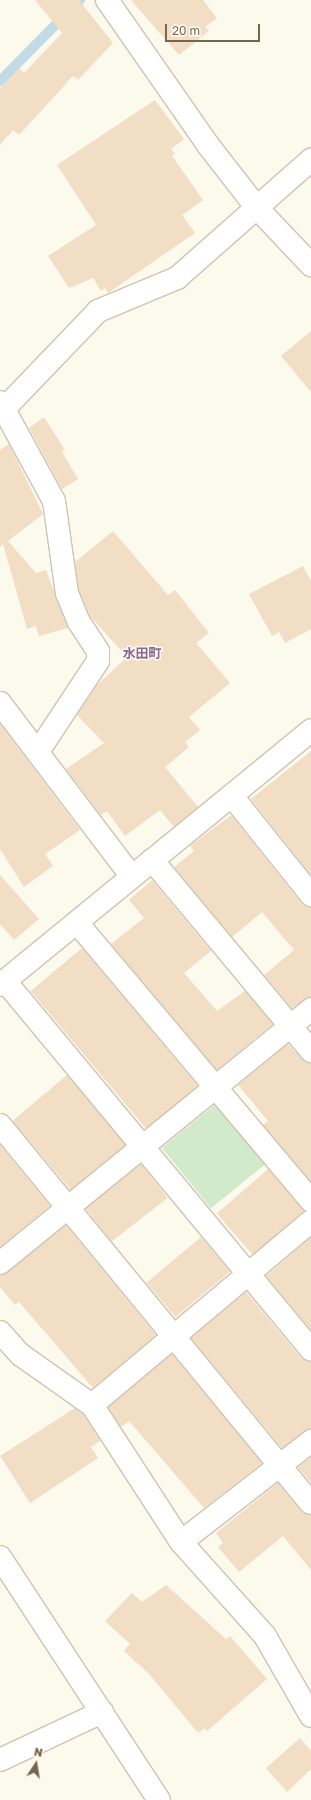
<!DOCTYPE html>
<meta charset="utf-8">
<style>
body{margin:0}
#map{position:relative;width:311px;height:1800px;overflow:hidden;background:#fcf9ed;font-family:"Golos Text","Noto Sans JP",sans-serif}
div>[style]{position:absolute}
.green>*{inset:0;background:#d1ebca;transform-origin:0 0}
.stream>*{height:10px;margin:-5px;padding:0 5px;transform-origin:5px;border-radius:5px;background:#c0dae6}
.building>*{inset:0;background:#f1dec5;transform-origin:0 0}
.roads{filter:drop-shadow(1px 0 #cfc4b1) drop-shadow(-1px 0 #cfc4b1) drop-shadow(0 1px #cfc4b1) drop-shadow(0 -1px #cfc4b1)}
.street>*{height:22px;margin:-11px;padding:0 11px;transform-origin:11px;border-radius:11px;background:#fff}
.secondary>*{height:22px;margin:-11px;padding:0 11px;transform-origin:11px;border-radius:11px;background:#fff}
span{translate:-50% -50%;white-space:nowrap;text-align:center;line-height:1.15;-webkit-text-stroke:3px #fffcf3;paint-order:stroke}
.quarter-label{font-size:13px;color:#8c6793;font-weight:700}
.north{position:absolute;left:16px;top:1744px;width:40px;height:40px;-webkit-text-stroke:3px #fffcf3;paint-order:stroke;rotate:12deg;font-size:11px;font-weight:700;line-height:16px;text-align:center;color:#78654f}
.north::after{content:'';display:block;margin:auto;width:14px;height:18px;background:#78654f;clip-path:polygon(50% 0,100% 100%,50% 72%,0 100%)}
.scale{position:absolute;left:165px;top:24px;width:95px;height:18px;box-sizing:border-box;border:2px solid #78654f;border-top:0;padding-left:5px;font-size:12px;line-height:14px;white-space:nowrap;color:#78654f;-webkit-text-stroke:3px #fffcf3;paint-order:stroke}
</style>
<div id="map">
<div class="green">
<i style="left:217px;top:1103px;width:78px;height:71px;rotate:51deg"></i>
</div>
<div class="stream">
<i style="left:0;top:81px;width:114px;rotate:-45.4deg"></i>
</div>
<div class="building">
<i style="clip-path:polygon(35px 0,79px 0,113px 43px,78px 80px,73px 76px,19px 135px,13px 130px,0 145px,0 88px,19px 68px,24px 73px,62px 33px)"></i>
<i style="clip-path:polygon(131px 0,203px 0,217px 18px,205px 27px,209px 31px,179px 55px)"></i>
<i style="clip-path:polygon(155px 100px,184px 139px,171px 149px,175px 154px,172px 156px,203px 200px,182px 215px,195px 233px,108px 293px,105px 288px,101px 291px,93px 278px,69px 288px,48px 256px,96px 225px,57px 165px)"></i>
<i style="clip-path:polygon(311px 331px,311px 392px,281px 356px)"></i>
<i style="clip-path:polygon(44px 417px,65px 450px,62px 452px,78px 479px,62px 489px,29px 428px)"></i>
<i style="clip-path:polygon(9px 444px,43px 514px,8px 541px,36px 573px,46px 570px,68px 628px,39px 636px,36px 626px,27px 629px,3px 544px,0 547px,0 450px)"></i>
<i style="clip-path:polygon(113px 531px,168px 595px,175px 590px,209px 633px,196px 643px,230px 683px,189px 717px,200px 730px,185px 742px,189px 747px,165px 767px,198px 807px,174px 827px,160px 810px,125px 836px,107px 811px,101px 815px,66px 769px,104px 743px,77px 715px,97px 685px,127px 657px,90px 616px,79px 590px,75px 562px)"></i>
<i style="clip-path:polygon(303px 566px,311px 581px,311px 629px,285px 643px,279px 632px,272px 636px,249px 594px)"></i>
<i style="clip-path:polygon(0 724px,80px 830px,45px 854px,53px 866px,24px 887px,0 849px)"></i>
<i style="clip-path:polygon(311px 751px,311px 875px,251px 799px)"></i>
<i style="clip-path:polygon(231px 815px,301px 903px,311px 907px,311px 997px,292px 1008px,264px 975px,294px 950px,262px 912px,232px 937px,174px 867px,194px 851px,190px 846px)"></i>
<i style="clip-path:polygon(0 875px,39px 919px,14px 940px,0 924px)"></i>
<i style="clip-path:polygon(152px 880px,211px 951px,184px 973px,217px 1011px,245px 991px,273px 1024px,217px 1070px,111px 944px,144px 918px,129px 900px)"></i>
<i style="left:82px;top:948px;width:180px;height:67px;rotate:50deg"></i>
<i style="clip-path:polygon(288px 1044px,302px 1059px,311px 1063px,311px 1182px,263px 1125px,268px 1121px,238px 1085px)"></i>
<i style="left:67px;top:1075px;width:91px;height:71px;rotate:50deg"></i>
<i style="clip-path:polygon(0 1145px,50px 1206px,0 1247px)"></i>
<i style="left:141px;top:1164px;width:43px;height:71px;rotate:52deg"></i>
<i style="left:268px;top:1169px;width:55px;height:68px;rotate:49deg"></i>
<i style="clip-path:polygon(66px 1225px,156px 1335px,93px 1388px,19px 1302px,15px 1305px,0 1287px,0 1275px)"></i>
<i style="left:201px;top:1237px;width:45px;height:71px;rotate:50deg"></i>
<i style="clip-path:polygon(311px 1237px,311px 1330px,266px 1276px)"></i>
<i style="clip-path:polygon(246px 1292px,301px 1358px,311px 1362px,311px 1429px,282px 1448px,191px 1338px)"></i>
<i style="clip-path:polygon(172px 1354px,262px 1463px,204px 1508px,129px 1421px,121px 1427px,108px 1407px)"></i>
<i style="clip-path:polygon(75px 1408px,83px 1414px,100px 1441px,91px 1447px,98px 1458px,30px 1503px,0 1456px)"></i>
<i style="clip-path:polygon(311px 1457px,311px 1483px,298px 1467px)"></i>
<i style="clip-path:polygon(278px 1483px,301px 1511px,311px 1515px,311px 1570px,283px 1536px,239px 1572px,218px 1547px,223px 1543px,216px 1533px)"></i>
<i style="clip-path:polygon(166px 1585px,226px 1639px,230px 1636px,267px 1679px,207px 1731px,204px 1728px,198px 1733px,150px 1675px,124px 1651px,130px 1644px,105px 1621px,132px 1593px,142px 1602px)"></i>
<i style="clip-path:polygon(300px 1738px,311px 1751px,311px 1769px,287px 1792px,266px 1768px)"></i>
</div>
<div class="roads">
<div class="street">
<i style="left:107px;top:0;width:177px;rotate:55.1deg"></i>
<i style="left:208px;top:145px;width:80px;rotate:52.1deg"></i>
<i style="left:257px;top:208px;width:79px;rotate:46.5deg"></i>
<i style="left:0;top:402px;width:113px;rotate:61.4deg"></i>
<i style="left:54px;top:501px;width:93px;rotate:82deg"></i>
<i style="left:67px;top:593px;width:31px;rotate:68deg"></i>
<i style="left:79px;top:622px;width:35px;rotate:57deg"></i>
<i style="left:98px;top:651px;width:10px;rotate:90deg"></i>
<i style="left:98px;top:661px;width:107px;rotate:123.5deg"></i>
<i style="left:5px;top:408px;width:134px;rotate:-46.2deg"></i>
<i style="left:98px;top:311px;width:86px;rotate:-22.7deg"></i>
<i style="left:177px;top:278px;width:179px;rotate:-41.4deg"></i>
<i style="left:0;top:703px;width:218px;rotate:52.8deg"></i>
<i style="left:232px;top:796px;width:127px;rotate:51.4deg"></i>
<i style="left:152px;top:860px;width:249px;rotate:50.2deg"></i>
<i style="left:78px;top:924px;width:362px;rotate:49.9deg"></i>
<i style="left:5px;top:981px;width:479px;rotate:50.3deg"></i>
<i style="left:0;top:985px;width:402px;rotate:-39.3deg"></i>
<i style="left:0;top:1125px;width:489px;rotate:50.6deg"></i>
<i style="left:0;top:1263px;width:402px;rotate:-39.2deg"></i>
<i style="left:0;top:1332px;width:31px;rotate:48deg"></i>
<i style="left:21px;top:1355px;width:87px;rotate:35.2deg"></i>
<i style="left:92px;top:1405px;width:163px;rotate:57deg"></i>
<i style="left:181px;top:1542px;width:126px;rotate:48.2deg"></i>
<i style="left:265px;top:1636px;width:92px;rotate:60.1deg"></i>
<i style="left:92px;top:1405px;width:286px;rotate:-40deg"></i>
<i style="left:181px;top:1542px;width:165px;rotate:-37.8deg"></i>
<i style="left:0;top:1760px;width:113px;rotate:-25.2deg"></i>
</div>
<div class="secondary">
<i style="left:0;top:1557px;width:290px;rotate:56.8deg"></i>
</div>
</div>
<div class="quarter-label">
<span style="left:142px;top:653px">水田町</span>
</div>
<div class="north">N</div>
<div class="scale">20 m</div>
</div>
